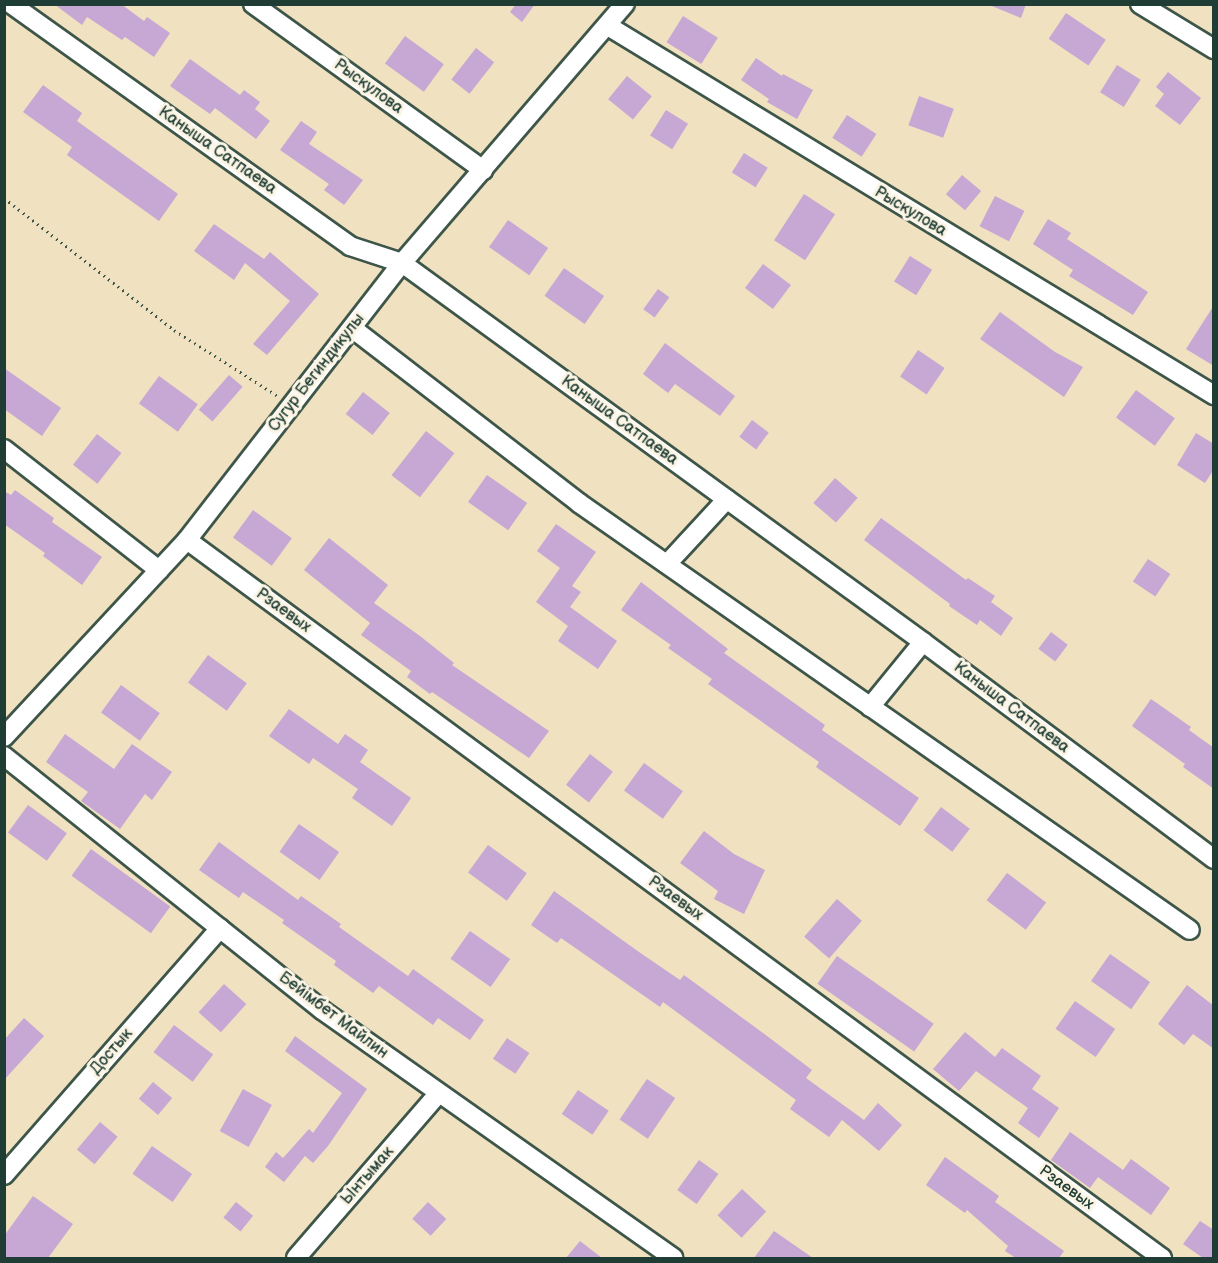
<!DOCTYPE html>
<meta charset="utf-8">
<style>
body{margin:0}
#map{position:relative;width:1218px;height:1263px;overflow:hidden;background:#f0e1c1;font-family:"Balsamiq Sans",sans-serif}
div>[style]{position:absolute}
.building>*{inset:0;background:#c7a7d3;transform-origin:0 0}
.path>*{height:3px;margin-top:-1.5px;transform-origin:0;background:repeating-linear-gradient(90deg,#3e5649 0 1.5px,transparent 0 6px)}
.roads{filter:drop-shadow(2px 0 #3e5649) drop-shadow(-2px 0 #3e5649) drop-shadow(0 2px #3e5649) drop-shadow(0 -2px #3e5649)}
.minor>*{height:18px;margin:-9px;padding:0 9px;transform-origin:9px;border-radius:9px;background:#fff}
span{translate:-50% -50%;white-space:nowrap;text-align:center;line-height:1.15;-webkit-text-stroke:6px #fcf5e5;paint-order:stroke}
.street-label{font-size:16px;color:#1f3d34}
.frame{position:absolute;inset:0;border:6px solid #1f3d34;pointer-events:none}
</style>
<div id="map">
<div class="building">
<i style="clip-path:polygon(54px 4px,121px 4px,144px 21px,147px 17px,170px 33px,154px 57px,125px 37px,122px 40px,87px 17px,82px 25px)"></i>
<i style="clip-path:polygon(516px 4px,535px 4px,522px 22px,510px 12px)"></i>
<i style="clip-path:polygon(987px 4px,1026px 4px,1021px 18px)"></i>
<i style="left:1066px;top:13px;width:48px;height:31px;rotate:34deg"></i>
<i style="left:683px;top:16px;width:41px;height:31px;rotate:32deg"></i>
<i style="left:405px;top:36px;width:48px;height:34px;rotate:36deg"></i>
<i style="left:476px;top:48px;width:23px;height:40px;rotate:38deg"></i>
<i style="clip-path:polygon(756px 58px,782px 76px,783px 74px,813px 90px,797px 119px,767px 102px,769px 99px,741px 80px)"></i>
<i style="clip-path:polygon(190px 59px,240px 95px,244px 90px,260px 102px,255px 109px,270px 121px,256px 139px,215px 108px,210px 114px,170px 86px)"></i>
<i style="left:1117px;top:65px;width:28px;height:32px;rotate:32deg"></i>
<i style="clip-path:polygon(1168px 72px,1201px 98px,1180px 125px,1155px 106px,1164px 94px,1156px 87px)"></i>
<i style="left:627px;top:76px;width:32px;height:30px;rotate:39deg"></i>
<i style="clip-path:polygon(43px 85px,82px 113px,77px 121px,178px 194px,159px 221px,67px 155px,72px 147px,23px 112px)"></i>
<i style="left:919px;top:96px;width:37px;height:31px;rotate:20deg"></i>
<i style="left:666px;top:110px;width:26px;height:30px;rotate:32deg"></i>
<i style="left:847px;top:115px;width:35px;height:27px;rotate:33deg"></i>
<i style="clip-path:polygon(301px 121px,317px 132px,309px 144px,363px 180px,344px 205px,324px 190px,329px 184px,280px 150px)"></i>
<i style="left:744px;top:153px;width:28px;height:23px;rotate:32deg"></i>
<i style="left:962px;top:175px;width:25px;height:25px;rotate:40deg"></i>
<i style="left:804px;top:194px;width:37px;height:55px;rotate:33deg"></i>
<i style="left:995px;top:196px;width:33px;height:34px;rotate:27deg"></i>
<i style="clip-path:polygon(1048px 219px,1071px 233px,1067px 239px,1148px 292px,1133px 315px,1069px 276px,1073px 270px,1033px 244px)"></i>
<i style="left:508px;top:220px;width:49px;height:33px;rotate:35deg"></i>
<i style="clip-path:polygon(214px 224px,264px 259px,270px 252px,319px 294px,267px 355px,253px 344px,290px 301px,245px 263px,234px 280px,194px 251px)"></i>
<i style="left:910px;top:256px;width:26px;height:30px;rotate:32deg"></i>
<i style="left:763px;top:264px;width:35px;height:30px;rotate:37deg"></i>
<i style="left:564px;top:268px;width:49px;height:34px;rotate:35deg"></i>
<i style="left:658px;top:289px;width:14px;height:25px;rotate:36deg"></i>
<i style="clip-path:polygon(1214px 305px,1214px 366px,1186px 349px)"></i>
<i style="clip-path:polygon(1000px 312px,1055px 352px,1083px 367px,1064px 397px,980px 339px)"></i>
<i style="clip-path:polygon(665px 343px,735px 396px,720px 416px,675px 384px,668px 393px,643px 374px)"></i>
<i style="left:918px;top:350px;width:32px;height:32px;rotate:34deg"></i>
<i style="clip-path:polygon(4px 368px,61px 408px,42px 436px,4px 409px)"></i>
<i style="left:229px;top:375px;width:18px;height:46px;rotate:41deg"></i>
<i style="left:159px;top:376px;width:48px;height:34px;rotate:36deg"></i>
<i style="left:1136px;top:390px;width:48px;height:34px;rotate:36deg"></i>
<i style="left:363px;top:392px;width:34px;height:28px;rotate:38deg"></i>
<i style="left:752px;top:420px;width:21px;height:21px;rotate:37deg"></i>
<i style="left:426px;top:431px;width:36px;height:56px;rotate:38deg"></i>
<i style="clip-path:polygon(1196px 433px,1214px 444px,1214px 469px,1205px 483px,1177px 465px)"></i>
<i style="left:97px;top:434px;width:31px;height:39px;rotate:38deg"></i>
<i style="left:487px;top:475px;width:49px;height:33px;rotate:35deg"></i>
<i style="left:835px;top:478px;width:30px;height:33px;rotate:41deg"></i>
<i style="clip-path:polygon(15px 490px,54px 518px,52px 522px,102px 557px,82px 585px,43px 556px,45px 553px,4px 524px,4px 491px,11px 495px)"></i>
<i style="left:253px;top:510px;width:48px;height:34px;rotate:36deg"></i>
<i style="clip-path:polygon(881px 518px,966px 580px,968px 578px,995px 596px,991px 602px,1013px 618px,1001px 636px,980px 620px,977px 625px,949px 606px,950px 604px,864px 540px)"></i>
<i style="clip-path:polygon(556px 524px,596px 552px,572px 586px,581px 592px,570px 607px,617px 641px,598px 669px,558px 641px,568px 626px,536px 602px,560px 568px,537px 551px)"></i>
<i style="clip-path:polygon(329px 538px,388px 585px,374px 603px,420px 636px,454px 663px,452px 665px,549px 731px,529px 758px,432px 692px,430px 694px,407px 677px,411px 671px,361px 635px,370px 623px,304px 570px)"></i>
<i style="left:1148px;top:559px;width:27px;height:27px;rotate:34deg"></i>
<i style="clip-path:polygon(641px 582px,728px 649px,724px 653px,825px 725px,822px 730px,919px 798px,900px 826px,816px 767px,819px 762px,708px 684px,712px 679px,668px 648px,671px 645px,621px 610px)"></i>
<i style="left:1051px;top:632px;width:21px;height:21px;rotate:37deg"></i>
<i style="left:208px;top:655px;width:48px;height:34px;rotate:36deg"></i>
<i style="left:121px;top:685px;width:48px;height:34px;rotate:36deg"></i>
<i style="clip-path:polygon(1151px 699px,1191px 727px,1189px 730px,1214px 748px,1214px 789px,1183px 767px,1185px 764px,1132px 726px)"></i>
<i style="clip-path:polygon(289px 709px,338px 744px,345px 734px,368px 750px,360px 762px,411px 798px,392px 826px,352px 798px,358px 789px,313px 758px,309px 764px,269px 736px)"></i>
<i style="clip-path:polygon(65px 734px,114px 769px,132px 744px,172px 772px,152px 800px,145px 794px,120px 829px,81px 801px,88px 792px,46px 762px)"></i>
<i style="left:590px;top:754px;width:29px;height:39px;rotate:38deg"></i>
<i style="left:644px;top:763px;width:48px;height:34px;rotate:36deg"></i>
<i style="left:28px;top:805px;width:48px;height:34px;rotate:36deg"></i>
<i style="left:941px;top:807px;width:36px;height:29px;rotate:37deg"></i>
<i style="left:299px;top:824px;width:49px;height:34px;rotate:35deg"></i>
<i style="clip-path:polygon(704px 831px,734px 854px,765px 870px,744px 914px,714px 899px,718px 891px,680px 863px)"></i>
<i style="clip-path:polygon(219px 842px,298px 900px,301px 896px,341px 924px,339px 927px,408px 976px,413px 969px,484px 1020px,470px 1040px,438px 1018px,433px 1025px,379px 986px,373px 993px,334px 965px,336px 961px,282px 923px,284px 920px,243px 892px,239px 898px,199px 870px)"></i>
<i style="left:488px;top:845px;width:48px;height:34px;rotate:36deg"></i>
<i style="left:91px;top:849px;width:98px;height:33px;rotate:36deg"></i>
<i style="left:1007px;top:873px;width:49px;height:34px;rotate:37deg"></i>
<i style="clip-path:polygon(554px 891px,639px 952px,680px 980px,684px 975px,767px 1036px,812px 1070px,806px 1078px,864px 1120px,878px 1103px,902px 1125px,879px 1151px,842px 1120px,829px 1137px,790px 1109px,796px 1100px,663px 1002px,660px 1007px,561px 938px,557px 943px,531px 925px)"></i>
<i style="left:837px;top:899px;width:33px;height:50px;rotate:41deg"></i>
<i style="left:470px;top:931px;width:49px;height:34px;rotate:35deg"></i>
<i style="left:1110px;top:954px;width:49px;height:33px;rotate:35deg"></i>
<i style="left:837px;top:956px;width:118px;height:34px;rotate:35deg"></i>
<i style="left:224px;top:984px;width:30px;height:38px;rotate:42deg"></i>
<i style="clip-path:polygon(1187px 985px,1214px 1006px,1214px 1049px,1193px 1034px,1184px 1045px,1158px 1024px)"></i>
<i style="left:1075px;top:1001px;width:49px;height:34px;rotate:35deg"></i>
<i style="clip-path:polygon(24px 1018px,44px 1036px,4px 1080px,4px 1040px)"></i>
<i style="left:174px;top:1025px;width:49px;height:34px;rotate:37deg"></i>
<i style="clip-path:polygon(965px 1032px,995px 1057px,1002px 1048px,1041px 1076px,1032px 1089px,1059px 1108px,1039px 1138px,1018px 1123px,1028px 1108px,976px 1071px,959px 1091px,933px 1069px)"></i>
<i style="clip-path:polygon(295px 1036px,367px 1089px,328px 1146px,313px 1163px,305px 1156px,284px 1182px,265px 1167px,276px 1152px,283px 1158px,309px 1129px,313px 1133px,342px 1093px,285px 1051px)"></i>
<i style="left:507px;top:1038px;width:27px;height:25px;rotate:34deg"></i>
<i style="left:647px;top:1079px;width:34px;height:49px;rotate:34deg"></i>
<i style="left:153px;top:1082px;width:25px;height:22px;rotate:40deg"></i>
<i style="left:243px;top:1089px;width:33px;height:48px;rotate:29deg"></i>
<i style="left:578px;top:1090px;width:37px;height:29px;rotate:34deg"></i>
<i style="left:100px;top:1122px;width:23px;height:36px;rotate:40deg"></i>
<i style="clip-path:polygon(1070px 1132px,1123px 1170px,1131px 1159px,1170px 1188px,1151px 1215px,1098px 1177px,1090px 1188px,1051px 1160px)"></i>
<i style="left:152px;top:1146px;width:49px;height:34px;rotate:35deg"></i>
<i style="clip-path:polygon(945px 1157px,999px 1196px,995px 1202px,1064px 1251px,1059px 1258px,1016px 1258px,1005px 1251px,1008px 1246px,967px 1210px,965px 1213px,926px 1185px)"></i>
<i style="left:699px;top:1160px;width:24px;height:37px;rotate:36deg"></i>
<i style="left:742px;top:1189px;width:33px;height:36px;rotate:43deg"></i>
<i style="clip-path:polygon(33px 1196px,73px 1224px,48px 1258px,4px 1258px,4px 1236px)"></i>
<i style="left:236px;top:1202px;width:22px;height:20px;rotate:39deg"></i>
<i style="left:428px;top:1202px;width:25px;height:23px;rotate:43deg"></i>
<i style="clip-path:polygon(1200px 1221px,1214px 1230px,1214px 1258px,1203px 1258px,1183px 1244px)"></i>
<i style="clip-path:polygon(774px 1231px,813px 1258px,754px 1258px)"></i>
<i style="clip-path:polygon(580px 1241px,602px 1258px,566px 1258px)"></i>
</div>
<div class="path">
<i style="left:4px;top:198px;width:215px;rotate:37.8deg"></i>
<i style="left:174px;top:330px;width:123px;rotate:32.4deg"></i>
</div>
<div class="roads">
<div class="minor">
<i style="left:11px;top:4px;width:417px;rotate:35.5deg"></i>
<i style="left:350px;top:246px;width:55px;rotate:18.1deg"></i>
<i style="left:402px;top:263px;width:644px;rotate:36.03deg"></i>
<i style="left:923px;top:642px;width:363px;rotate:36.7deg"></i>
<i style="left:253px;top:4px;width:284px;rotate:35.8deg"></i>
<i style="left:1140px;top:4px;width:87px;rotate:31.3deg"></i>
<i style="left:608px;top:26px;width:710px;rotate:31.34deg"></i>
<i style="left:352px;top:328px;width:287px;rotate:37.6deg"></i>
<i style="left:579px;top:503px;width:745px;rotate:34.95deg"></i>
<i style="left:4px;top:449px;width:197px;rotate:38deg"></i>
<i style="left:187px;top:540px;width:1211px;rotate:36.37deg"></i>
<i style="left:667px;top:564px;width:88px;rotate:-47.3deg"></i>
<i style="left:870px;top:707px;width:84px;rotate:-50.8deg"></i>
<i style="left:4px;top:737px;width:269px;rotate:-47.1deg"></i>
<i style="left:187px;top:540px;width:351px;rotate:-52.2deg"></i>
<i style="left:402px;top:263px;width:342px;rotate:-49.3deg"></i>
<i style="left:4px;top:756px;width:407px;rotate:38.6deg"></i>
<i style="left:322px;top:1010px;width:430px;rotate:35.2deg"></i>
<i style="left:4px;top:1175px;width:328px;rotate:-48.8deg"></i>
<i style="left:296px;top:1258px;width:218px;rotate:-49.1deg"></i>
</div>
</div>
<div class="street-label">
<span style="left:368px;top:87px;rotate:36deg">Рыскулова</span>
<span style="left:217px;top:151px;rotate:35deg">Каныша Сатпаева</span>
<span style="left:910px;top:212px;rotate:31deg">Рыскулова</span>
<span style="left:317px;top:373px;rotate:-52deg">Сугур Бегиндикулы</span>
<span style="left:619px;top:421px;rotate:36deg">Каныша Сатпаева</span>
<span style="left:283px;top:611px;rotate:36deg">Рзаевых</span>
<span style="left:1011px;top:708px;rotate:37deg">Каныша Сатпаева</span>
<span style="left:675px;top:899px;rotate:36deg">Рзаевых</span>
<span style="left:333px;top:1016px;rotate:37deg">Бейімбет Майлин</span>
<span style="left:112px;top:1052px;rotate:-49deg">Достык</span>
<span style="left:368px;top:1176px;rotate:-49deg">Ынтымак</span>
<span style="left:1066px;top:1188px;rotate:36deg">Рзаевых</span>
</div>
<div class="frame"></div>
</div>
